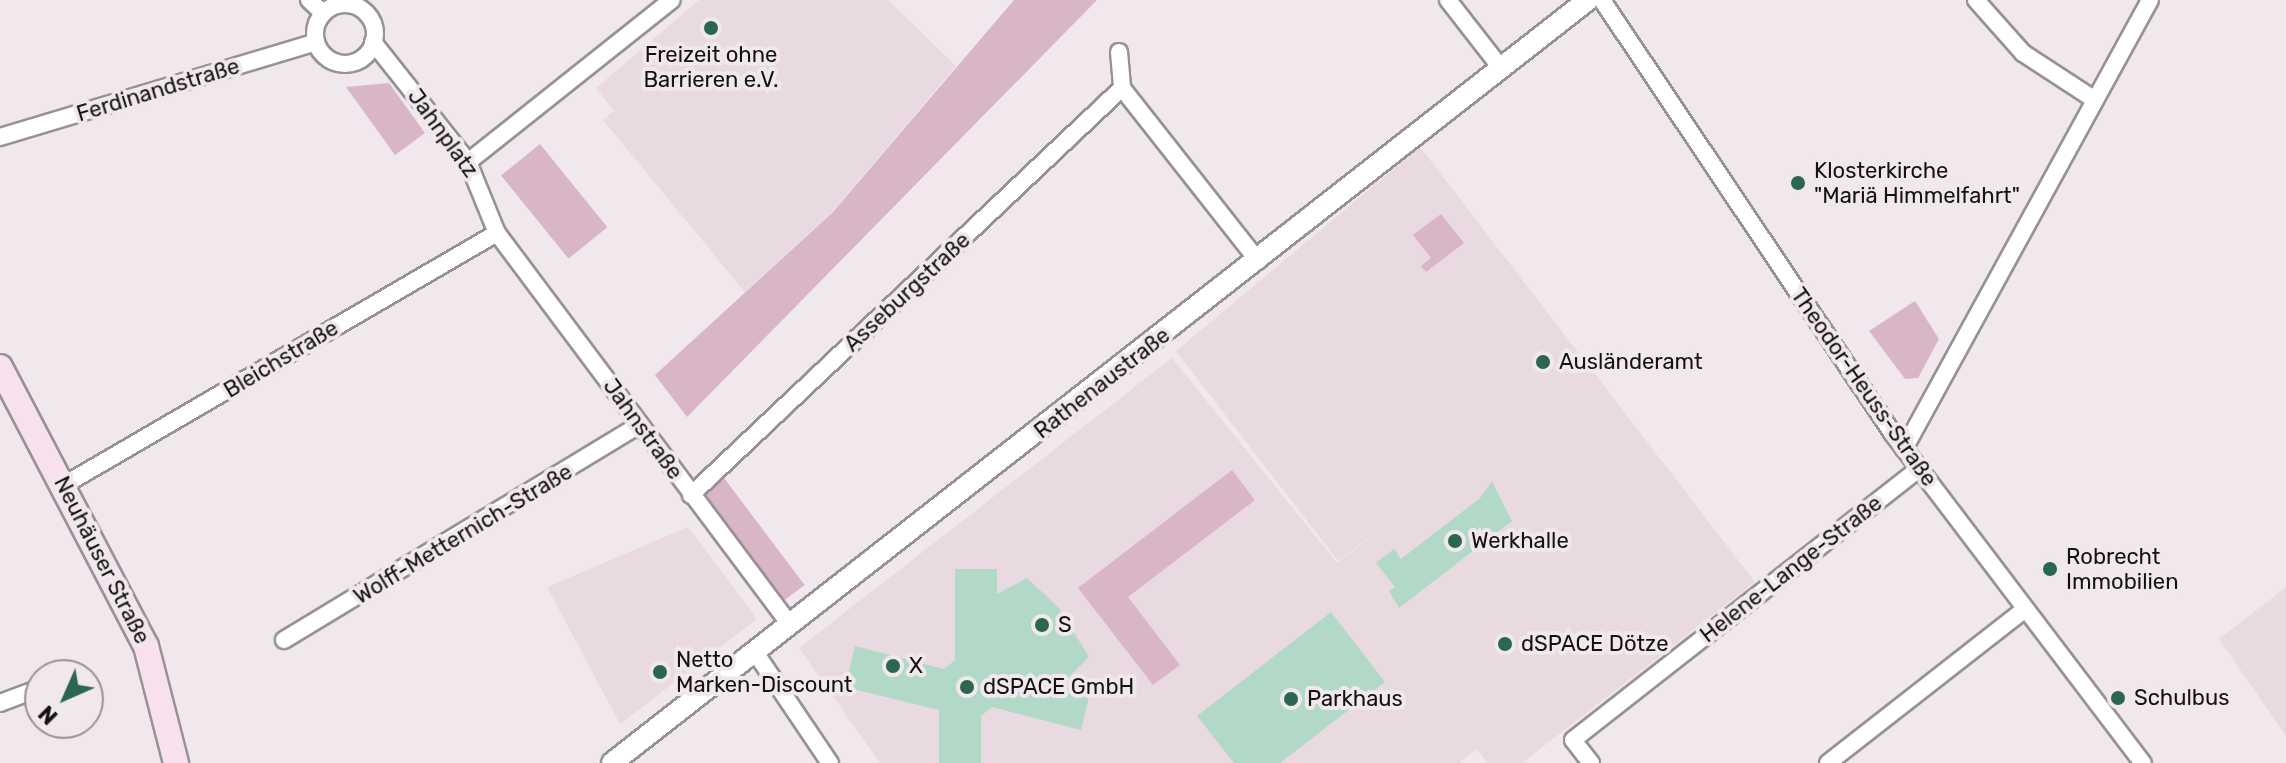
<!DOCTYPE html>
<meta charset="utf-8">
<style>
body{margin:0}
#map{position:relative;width:2286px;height:763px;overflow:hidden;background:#f0e8ec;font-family:Rubik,sans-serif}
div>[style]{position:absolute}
.built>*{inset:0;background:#e9dae1}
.green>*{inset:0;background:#d8b5c7;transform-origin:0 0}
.building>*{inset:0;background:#b2d9c7}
.roads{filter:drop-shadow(2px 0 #989195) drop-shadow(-2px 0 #989195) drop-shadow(0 2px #989195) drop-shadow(0 -2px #989195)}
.minor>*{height:16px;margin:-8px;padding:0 8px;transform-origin:8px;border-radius:8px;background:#fff}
.minor>.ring{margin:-8px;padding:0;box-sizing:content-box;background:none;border:16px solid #fff;border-radius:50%}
.tertiary>*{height:20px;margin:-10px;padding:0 10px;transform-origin:10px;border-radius:10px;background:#fff}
.secondary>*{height:24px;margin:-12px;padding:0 12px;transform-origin:12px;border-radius:12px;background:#f8e1ed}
.dots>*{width:22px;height:22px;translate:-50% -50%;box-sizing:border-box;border:4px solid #f0e8ec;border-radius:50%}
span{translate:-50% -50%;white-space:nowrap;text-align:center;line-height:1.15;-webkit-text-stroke:8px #f0e8ec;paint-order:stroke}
.poi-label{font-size:22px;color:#151213}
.left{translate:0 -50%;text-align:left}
.street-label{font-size:22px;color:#151213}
.north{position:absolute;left:24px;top:659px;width:80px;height:80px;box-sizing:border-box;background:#f0e8ec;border:2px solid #989295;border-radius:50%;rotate:225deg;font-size:22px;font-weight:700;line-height:32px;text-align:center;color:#151213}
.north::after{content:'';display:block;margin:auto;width:28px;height:36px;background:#2b664f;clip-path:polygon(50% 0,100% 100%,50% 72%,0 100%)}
</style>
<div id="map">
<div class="built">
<i style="clip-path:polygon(699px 0,888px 0,956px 66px,833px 211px,745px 292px,603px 120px,614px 111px,596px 88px)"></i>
<i style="clip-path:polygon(1420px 147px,1755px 582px,1522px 763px,1488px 763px,1477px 749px,1459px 763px,880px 763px,799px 648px,1172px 358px,1337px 563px,1408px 508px,1338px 561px,1176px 351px)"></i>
<i style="clip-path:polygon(688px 527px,757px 619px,620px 724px,547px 587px)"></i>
<i style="clip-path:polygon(2286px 587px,2286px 736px,2219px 639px)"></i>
</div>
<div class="green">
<i style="clip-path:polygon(1014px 0,1097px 0,687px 417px,655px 375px,833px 212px)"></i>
<i style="clip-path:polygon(389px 83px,425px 133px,395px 155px,346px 87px)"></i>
<i style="left:540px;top:144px;width:107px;height:50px;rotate:51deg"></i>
<i style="clip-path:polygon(1441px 214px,1464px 243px,1426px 272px,1421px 266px,1431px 258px,1413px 235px)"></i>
<i style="clip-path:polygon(1915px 301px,1939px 339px,1918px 378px,1905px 379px,1869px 331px)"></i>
<i style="clip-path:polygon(1232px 470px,1255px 500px,1128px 597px,1180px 665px,1153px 685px,1078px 588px)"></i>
<i style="left:724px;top:478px;width:134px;height:28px;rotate:53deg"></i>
</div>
<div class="building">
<i style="clip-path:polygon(1492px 481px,1512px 521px,1399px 608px,1389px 591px,1395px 587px,1376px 563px,1394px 549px,1401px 559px,1480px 498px)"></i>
<i style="clip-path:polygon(955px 569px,997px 569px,997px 594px,1027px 578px,1059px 608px,1089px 657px,1064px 682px,1091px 689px,1081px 730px,992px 707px,981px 716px,981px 763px,939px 763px,939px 710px,845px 687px,855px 646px,944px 669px,955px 660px)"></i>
<i style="clip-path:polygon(1331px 612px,1385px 682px,1280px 763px,1234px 763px,1197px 716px)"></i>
</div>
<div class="roads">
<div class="minor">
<i style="left:309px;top:0;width:19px;rotate:43deg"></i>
<i style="left:1448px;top:0;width:86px;rotate:52.1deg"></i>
<i style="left:1602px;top:0;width:523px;rotate:56.16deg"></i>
<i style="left:1893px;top:434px;width:413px;rotate:52.8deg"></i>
<i style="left:1976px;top:0;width:71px;rotate:48.4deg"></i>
<i style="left:2023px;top:53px;width:86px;rotate:33.1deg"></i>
<i class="ring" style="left:315px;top:4px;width:44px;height:44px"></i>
<i style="left:373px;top:42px;width:153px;rotate:51.6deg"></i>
<i style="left:468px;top:162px;width:77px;rotate:67.8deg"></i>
<i style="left:497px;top:233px;width:489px;rotate:53.2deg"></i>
<i style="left:1119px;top:52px;width:36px;rotate:85deg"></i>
<i style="left:1122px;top:88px;width:220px;rotate:51.8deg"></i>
<i style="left:0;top:137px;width:330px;rotate:-16.7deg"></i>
<i style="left:468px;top:162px;width:260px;rotate:-38.5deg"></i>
<i style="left:1904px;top:449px;width:512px;rotate:-61.28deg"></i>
<i style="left:64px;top:485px;width:501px;rotate:-30.2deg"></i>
<i style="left:691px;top:495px;width:593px;rotate:-43.36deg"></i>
<i style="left:284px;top:640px;width:416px;rotate:-31.2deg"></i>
<i style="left:755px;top:652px;width:134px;rotate:56deg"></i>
<i style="left:0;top:703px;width:43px;rotate:-20.6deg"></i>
<i style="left:1591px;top:763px;width:29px;rotate:-128deg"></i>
<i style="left:1573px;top:740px;width:439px;rotate:-38.1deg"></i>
<i style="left:1828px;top:763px;width:250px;rotate:-38deg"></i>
</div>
<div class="tertiary">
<i style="left:612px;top:763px;width:1239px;rotate:-38.02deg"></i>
</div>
<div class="secondary">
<i style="left:0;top:367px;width:315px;rotate:62.4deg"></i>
<i style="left:146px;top:646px;width:121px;rotate:75.6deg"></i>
</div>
</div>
<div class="dots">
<i style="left:711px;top:28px;background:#2b664f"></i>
<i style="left:1798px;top:183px;background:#2b664f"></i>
<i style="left:1543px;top:362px;background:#2b664f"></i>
<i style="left:1455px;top:541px;background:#2b664f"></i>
<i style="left:2050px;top:569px;background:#2b664f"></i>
<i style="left:1042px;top:625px;background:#2b664f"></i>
<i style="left:1505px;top:644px;background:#2b664f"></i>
<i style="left:893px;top:666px;background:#2b664f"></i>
<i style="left:660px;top:672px;background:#2b664f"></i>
<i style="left:967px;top:687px;background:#2b664f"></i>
<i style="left:2118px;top:698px;background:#2b664f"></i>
<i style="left:1291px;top:699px;background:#2b664f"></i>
</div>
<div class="poi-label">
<span style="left:711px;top:67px">Freizeit ohne<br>Barrieren e.V.</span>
<span class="left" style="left:1814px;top:183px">Klosterkirche<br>"Mariä Himmelfahrt"</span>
<span class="left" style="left:1559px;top:362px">Ausländeramt</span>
<span class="left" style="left:1471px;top:541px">Werkhalle</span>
<span class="left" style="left:2066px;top:569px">Robrecht<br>Immobilien</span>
<span class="left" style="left:1058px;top:625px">S</span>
<span class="left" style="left:1521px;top:644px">dSPACE Dötze</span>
<span class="left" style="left:676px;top:672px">Netto<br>Marken-Discount</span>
<span class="left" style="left:909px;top:666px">X</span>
<span class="left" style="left:983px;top:687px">dSPACE GmbH</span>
<span class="left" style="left:2134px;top:698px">Schulbus</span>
<span class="left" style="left:1307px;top:699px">Parkhaus</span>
</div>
<div class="street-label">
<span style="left:158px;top:90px;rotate:-17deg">Ferdinandstraße</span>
<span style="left:443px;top:133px;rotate:54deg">Jahnplatz</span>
<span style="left:907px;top:292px;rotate:-43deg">Asseburgstraße</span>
<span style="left:281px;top:359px;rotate:-31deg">Bleichstraße</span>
<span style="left:1102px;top:383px;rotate:-38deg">Rathenaustraße</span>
<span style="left:1864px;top:387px;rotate:55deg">Theodor-Heuss-Straße</span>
<span style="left:643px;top:429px;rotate:54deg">Jahnstraße</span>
<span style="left:463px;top:534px;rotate:-31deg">Wolff-Metternich-Straße</span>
<span style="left:102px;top:560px;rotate:63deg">Neuhäuser Straße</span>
<span style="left:1791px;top:569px;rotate:-38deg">Helene-Lange-Straße</span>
</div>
<div class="north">N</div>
</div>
